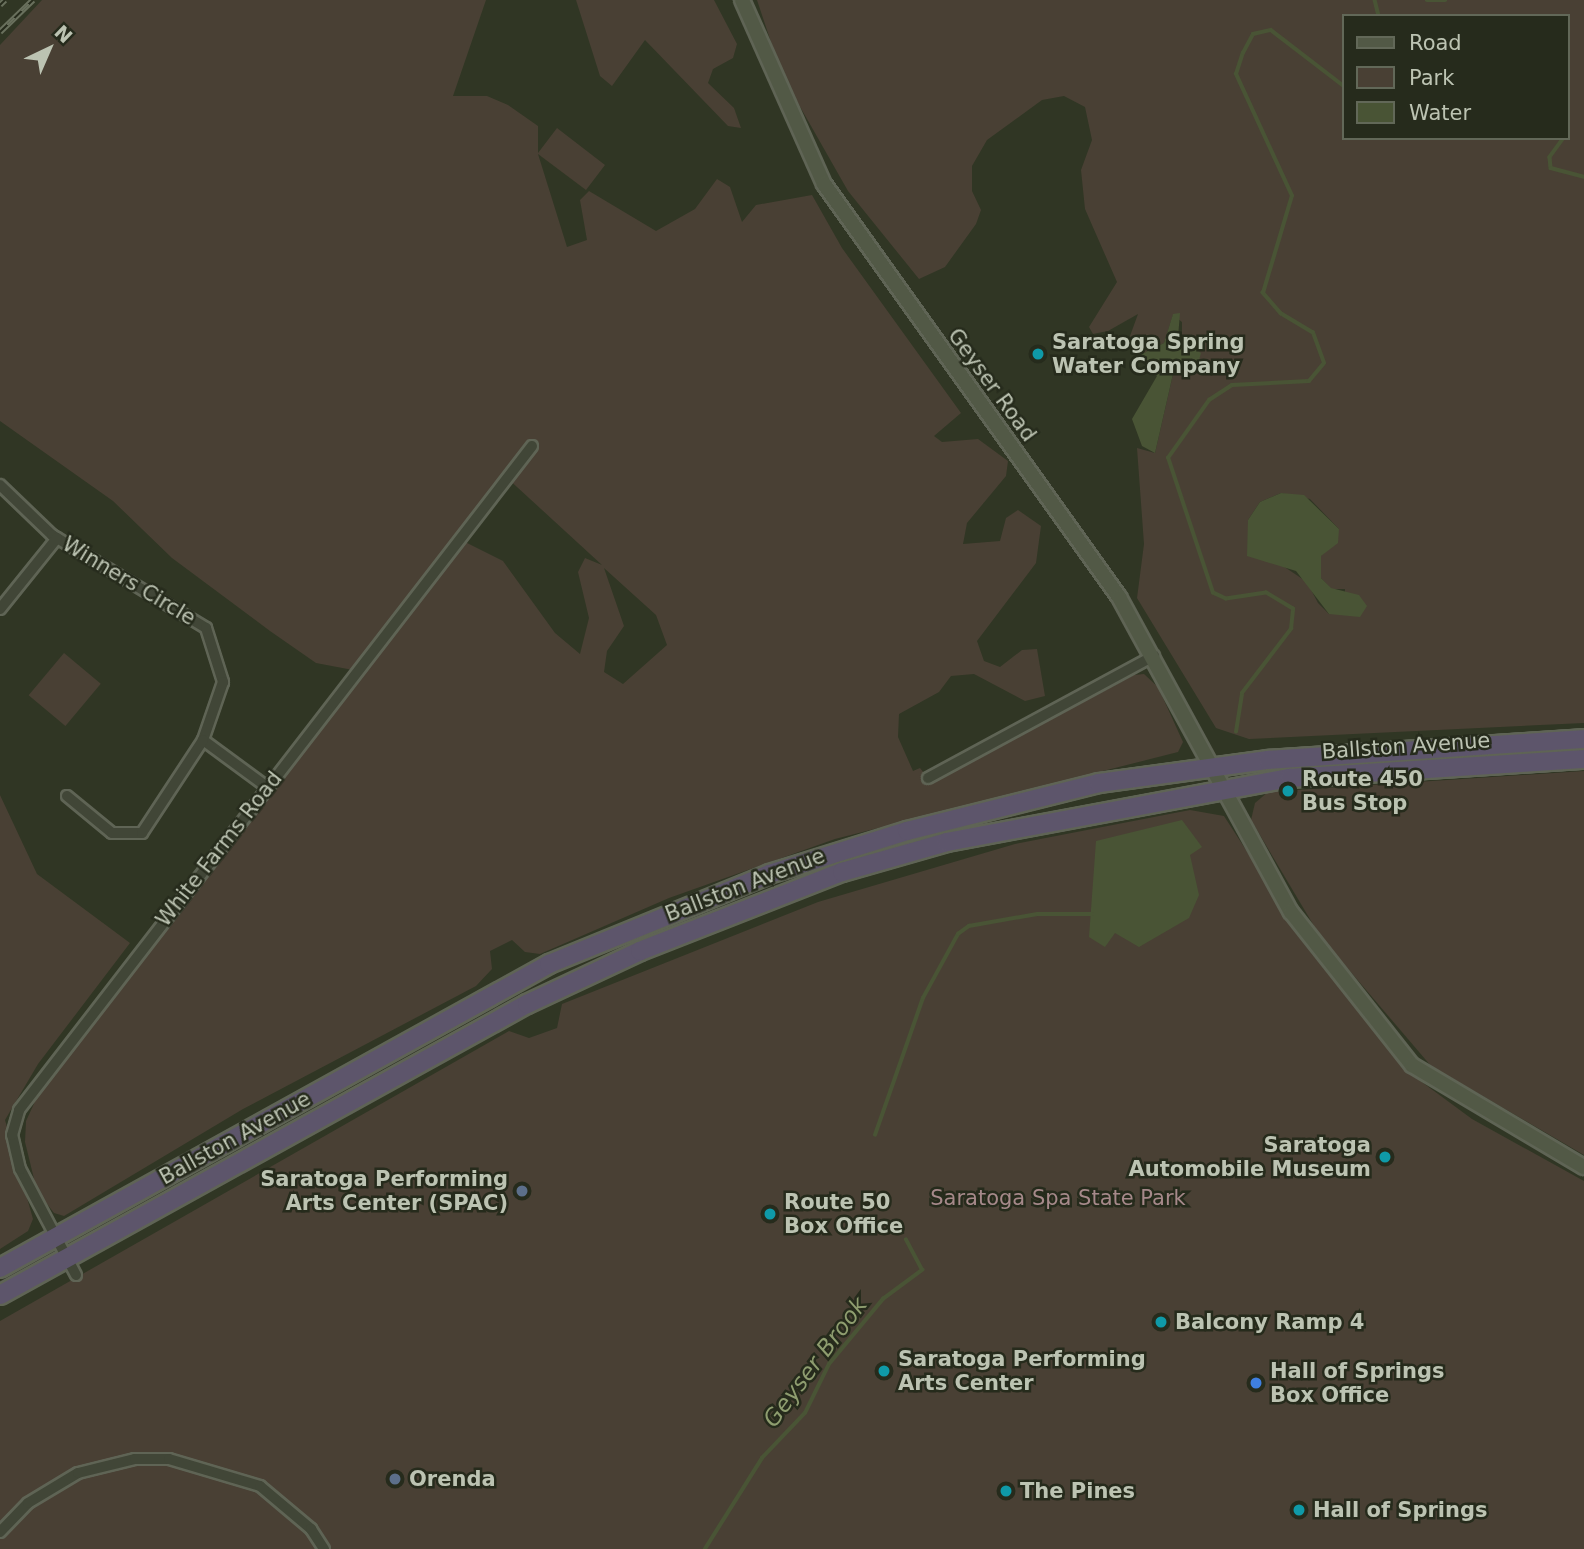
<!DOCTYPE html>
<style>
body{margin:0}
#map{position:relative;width:1584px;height:1549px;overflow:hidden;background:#303624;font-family:"DejaVu Sans",sans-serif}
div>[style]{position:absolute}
.green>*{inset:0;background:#494034;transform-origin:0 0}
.water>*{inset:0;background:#495435}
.stream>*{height:3.5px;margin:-1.75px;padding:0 1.75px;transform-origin:1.75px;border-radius:1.75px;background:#495435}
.roads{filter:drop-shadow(2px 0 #5f6455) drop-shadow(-2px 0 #5f6455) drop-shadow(0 2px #5f6455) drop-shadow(0 -2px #5f6455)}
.street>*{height:10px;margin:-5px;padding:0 5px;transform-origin:5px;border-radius:5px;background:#414637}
.secondary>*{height:14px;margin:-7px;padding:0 7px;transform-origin:7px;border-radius:7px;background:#525946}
.highway>*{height:18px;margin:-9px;padding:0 9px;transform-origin:9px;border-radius:9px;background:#5d556b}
.rail>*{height:6px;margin-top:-3px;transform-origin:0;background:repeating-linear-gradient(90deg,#262b1c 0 10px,#69705d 0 20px);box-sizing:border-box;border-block:2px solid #69705d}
.dots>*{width:19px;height:19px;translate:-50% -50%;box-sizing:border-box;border:4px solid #262b1c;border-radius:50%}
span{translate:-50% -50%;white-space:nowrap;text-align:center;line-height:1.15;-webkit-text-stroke:5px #262b1c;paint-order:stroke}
.poi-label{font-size:21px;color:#bcc3b2;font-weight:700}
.left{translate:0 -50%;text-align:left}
.right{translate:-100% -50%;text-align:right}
.street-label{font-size:21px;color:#bcc3b2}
.park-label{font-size:21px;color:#a6898a}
.water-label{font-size:23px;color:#8e9d6f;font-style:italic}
.legend{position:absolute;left:1342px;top:14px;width:228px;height:126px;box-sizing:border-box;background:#262b1c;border:2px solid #626858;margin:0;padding:9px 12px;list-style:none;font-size:21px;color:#bcc3b2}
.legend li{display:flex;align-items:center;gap:14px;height:35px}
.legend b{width:35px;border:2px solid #626858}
.north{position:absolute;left:14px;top:14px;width:70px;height:70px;-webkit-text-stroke:5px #262b1c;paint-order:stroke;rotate:44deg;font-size:19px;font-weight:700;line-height:28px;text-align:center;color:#bcc3b2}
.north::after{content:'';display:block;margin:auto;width:24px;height:32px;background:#bcc3b2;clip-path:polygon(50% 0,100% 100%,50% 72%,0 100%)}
</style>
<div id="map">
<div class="green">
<i style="clip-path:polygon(evenodd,42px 0,486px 0,453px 96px,487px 96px,508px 105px,538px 126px,538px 153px,557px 128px,605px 165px,586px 190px,538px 154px,567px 247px,587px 240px,580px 200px,589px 191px,656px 231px,695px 209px,717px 179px,730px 187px,742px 222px,756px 205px,812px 195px,842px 248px,961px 413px,934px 436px,942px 442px,978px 439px,1008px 461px,1006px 476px,967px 523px,963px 544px,1000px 541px,1006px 518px,1018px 510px,1041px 526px,1036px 563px,977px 641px,984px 661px,1000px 667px,1022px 650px,1037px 649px,1045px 696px,1025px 701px,974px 674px,951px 676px,939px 692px,899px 714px,898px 737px,913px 771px,920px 768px,932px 783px,1134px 675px,1144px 674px,1158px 687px,1183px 742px,1178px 752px,835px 839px,669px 898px,540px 954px,525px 952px,512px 940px,490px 951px,492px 969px,476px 986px,243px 1109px,64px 1216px,54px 1213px,37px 1191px,25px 1142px,26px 1121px,44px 1082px,353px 670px,316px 663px,270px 631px,172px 558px,113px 501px,0 421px,0 45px,42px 0,505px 476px,602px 565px,585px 558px,578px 572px,589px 618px,580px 654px,555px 633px,503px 561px,457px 538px,505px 476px,42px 0,604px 568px,656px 615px,667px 645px,623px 684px,604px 672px,607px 651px,624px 626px,604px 568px)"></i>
<i style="clip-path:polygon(576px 0,714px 0,737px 44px,733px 58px,713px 69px,708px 83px,734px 108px,741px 128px,728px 126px,645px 40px,612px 86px,600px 76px)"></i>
<i style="clip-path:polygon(evenodd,757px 0,1584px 0,1584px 723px,1249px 739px,1216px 728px,1137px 598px,1144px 544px,1137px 448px,1155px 453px,1173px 374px,1199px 360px,1197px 346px,1182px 343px,1182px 322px,1173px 315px,1164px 343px,1138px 356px,1130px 336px,1138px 314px,1108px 331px,1093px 334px,1089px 327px,1117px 282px,1085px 209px,1081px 170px,1092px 140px,1085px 107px,1064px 96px,1042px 100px,987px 140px,972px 166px,972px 191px,981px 210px,976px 224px,945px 267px,919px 279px,848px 191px,782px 75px,757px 0,1344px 16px,1568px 16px,1568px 138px,1344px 138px,1344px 16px,757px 0,1281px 493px,1310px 499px,1339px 529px,1321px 556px,1321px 578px,1331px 589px,1345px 589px,1345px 614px,1329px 614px,1318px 603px,1307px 582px,1283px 566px,1248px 520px,1260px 502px,1281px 493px)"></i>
<i style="left:64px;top:653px;width:48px;height:55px;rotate:40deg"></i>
<i style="clip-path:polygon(1584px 771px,1584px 1155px,1431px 1066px,1320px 936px,1251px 820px,1255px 803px,1268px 792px)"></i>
<i style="clip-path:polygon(0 795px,37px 874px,130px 943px,38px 1064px,5px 1120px,33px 1219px,28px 1231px,0 1249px)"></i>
<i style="clip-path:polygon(1190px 810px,1224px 816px,1308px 946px,1411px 1074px,1472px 1119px,1584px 1181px,1584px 1549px,0 1549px,0 1321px,509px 1031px,529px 1038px,557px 1028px,562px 1004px,818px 902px,1015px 844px)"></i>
</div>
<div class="water">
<i style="clip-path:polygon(1180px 313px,1178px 337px,1201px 353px,1199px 360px,1173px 374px,1155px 453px,1142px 446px,1132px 419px,1157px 376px,1138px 356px,1164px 343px,1173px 314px)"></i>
<i style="clip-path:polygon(1281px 493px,1304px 495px,1339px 529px,1338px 543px,1321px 556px,1321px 578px,1331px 588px,1359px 595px,1367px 606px,1360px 617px,1329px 614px,1296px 571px,1247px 556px,1248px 520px,1260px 502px)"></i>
<i style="clip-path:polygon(1182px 820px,1202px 847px,1190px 855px,1199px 895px,1189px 918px,1139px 947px,1115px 933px,1105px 947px,1089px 937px,1096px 841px)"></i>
</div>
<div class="stream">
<i style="left:1375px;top:0;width:16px;rotate:76deg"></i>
<i style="left:1427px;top:0;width:18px"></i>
<i style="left:1564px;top:138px;width:24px;rotate:126deg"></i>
<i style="left:1550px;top:157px;width:11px;rotate:85deg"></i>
<i style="left:1551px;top:168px;width:34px;rotate:15deg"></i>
<i style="left:1236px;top:732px;width:39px;rotate:-81deg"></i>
<i style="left:1242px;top:693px;width:81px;rotate:-52.6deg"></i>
<i style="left:1291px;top:629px;width:20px;rotate:-84deg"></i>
<i style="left:1293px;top:609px;width:31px;rotate:-149deg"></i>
<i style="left:1266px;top:593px;width:40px;rotate:171.5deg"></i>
<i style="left:1226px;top:599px;width:14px;rotate:-155deg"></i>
<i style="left:1213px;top:593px;width:142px;rotate:-108.4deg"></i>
<i style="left:1168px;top:458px;width:71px;rotate:-54.7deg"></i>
<i style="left:1209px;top:400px;width:27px;rotate:-33deg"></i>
<i style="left:1232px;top:385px;width:77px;rotate:-3deg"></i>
<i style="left:1309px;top:381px;width:23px;rotate:-50deg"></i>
<i style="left:1324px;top:363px;width:32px;rotate:-110deg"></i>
<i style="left:1313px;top:333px;width:37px;rotate:-149deg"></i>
<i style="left:1281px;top:314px;width:28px;rotate:-131deg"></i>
<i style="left:1263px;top:293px;width:101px;rotate:-73.4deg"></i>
<i style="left:1292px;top:196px;width:134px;rotate:-114.7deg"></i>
<i style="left:1236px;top:74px;width:22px;rotate:-72deg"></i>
<i style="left:1243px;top:53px;width:21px;rotate:-62deg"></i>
<i style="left:1253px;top:34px;width:18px;rotate:-13deg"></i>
<i style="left:1271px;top:30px;width:92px;rotate:37.5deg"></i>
<i style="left:875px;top:1135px;width:145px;rotate:-70.7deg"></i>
<i style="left:923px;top:998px;width:73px;rotate:-61.3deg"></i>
<i style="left:958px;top:934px;width:14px;rotate:-36deg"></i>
<i style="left:969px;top:926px;width:69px;rotate:-10deg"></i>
<i style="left:1037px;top:914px;width:55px"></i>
<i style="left:705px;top:1549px;width:107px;rotate:-57.9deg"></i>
<i style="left:762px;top:1458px;width:62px;rotate:-46.3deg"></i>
<i style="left:805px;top:1413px;width:55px;rotate:-63.9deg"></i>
<i style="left:829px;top:1364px;width:85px;rotate:-50.3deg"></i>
<i style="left:883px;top:1299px;width:49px;rotate:-36.6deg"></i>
<i style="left:922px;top:1270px;width:34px;rotate:-118deg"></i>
</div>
<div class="roads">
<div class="street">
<i style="left:0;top:485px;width:72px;rotate:43.9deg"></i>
<i style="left:52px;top:535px;width:180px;rotate:31.1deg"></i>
<i style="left:206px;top:628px;width:57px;rotate:72.5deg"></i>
<i style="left:223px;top:682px;width:61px;rotate:109deg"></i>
<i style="left:203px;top:740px;width:79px;rotate:36.3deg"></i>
<i style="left:0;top:609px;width:91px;rotate:-51.2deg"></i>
<i style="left:928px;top:778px;width:257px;rotate:-28.4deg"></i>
<i style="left:67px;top:796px;width:58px;rotate:39.4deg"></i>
<i style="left:112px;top:833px;width:30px"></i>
<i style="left:142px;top:833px;width:111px;rotate:-56.7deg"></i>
<i style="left:76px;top:1275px;width:120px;rotate:-117.8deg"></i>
<i style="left:20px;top:1169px;width:35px;rotate:-103deg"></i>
<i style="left:12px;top:1135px;width:26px;rotate:-74deg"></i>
<i style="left:19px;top:1110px;width:839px;rotate:-52.31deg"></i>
<i style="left:0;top:1532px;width:40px;rotate:-46deg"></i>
<i style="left:28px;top:1503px;width:58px;rotate:-31deg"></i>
<i style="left:78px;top:1473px;width:59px;rotate:-13.8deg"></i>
<i style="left:135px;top:1459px;width:34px"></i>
<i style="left:169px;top:1459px;width:95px;rotate:16.5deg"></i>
<i style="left:260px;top:1486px;width:67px;rotate:40.1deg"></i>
<i style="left:311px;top:1529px;width:24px;rotate:57deg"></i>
</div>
<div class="secondary">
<i style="left:742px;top:0;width:201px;rotate:66deg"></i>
<i style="left:824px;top:184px;width:508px;rotate:54.46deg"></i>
<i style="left:1119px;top:597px;width:359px;rotate:61.4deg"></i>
<i style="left:1291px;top:912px;width:195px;rotate:51.7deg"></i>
<i style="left:1412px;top:1065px;width:200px;rotate:30.7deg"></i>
</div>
<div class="highway">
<i style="left:0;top:1268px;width:628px;rotate:-28.97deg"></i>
<i style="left:549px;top:964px;width:238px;rotate:-22.2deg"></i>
<i style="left:769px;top:874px;width:145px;rotate:-17.3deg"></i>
<i style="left:907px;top:831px;width:198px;rotate:-14deg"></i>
<i style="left:1099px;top:783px;width:171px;rotate:-7.8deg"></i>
<i style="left:1268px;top:760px;width:317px;rotate:-3.8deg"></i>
<i style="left:0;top:1295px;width:602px;rotate:-28.91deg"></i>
<i style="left:527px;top:1004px;width:125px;rotate:-25.1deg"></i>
<i style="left:640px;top:951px;width:217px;rotate:-21.4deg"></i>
<i style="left:842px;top:872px;width:109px;rotate:-15.9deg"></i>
<i style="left:947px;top:842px;width:349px;rotate:-10.6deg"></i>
<i style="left:1290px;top:778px;width:295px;rotate:-3.7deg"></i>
</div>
</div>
<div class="rail">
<i style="left:0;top:5px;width:7px;rotate:-45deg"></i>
<i style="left:0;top:32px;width:46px;rotate:-44.1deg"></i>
</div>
<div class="dots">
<i style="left:1038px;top:354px;background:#0f9aa8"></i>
<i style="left:1288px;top:791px;background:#0f9aa8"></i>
<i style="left:1385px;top:1157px;background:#0f9aa8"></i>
<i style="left:522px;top:1191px;background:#5c6f8a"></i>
<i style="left:770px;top:1214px;background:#0f9aa8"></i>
<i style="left:1161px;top:1322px;background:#0f9aa8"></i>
<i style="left:884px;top:1371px;background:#0f9aa8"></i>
<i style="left:1256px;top:1383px;background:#3f7fe0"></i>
<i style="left:395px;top:1479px;background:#5c6f8a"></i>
<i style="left:1006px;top:1491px;background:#0f9aa8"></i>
<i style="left:1299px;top:1510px;background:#0f9aa8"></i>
</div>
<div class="poi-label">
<span class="left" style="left:1052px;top:354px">Saratoga Spring<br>Water Company</span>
<span class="left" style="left:1302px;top:791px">Route 450<br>Bus Stop</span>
<span class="right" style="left:1371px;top:1157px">Saratoga<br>Automobile Museum</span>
<span class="right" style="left:508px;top:1191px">Saratoga Performing<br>Arts Center (SPAC)</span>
<span class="left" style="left:784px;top:1214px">Route 50<br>Box Office</span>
<span class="left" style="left:1175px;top:1322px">Balcony Ramp 4</span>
<span class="left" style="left:898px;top:1371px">Saratoga Performing<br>Arts Center</span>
<span class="left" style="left:1270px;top:1383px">Hall of Springs<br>Box Office</span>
<span class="left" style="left:409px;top:1479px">Orenda</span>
<span class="left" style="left:1020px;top:1491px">The Pines</span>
<span class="left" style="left:1313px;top:1510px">Hall of Springs</span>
</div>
<div class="street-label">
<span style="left:992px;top:385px;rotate:54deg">Geyser Road</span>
<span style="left:129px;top:581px;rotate:31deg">Winners Circle</span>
<span style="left:1406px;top:746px;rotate:-4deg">Ballston Avenue</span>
<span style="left:219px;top:849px;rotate:-52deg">White Farms Road</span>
<span style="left:745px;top:885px;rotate:-21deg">Ballston Avenue</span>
<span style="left:235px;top:1138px;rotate:-29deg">Ballston Avenue</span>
</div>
<div class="park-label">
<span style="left:1058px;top:1198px">Saratoga Spa State Park</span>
</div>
<div class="water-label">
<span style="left:815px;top:1362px;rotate:-53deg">Geyser Brook</span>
</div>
<ul class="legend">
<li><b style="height:9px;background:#525946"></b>Road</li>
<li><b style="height:19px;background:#494034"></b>Park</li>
<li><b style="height:19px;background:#495435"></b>Water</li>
</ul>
<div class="north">N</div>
</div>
